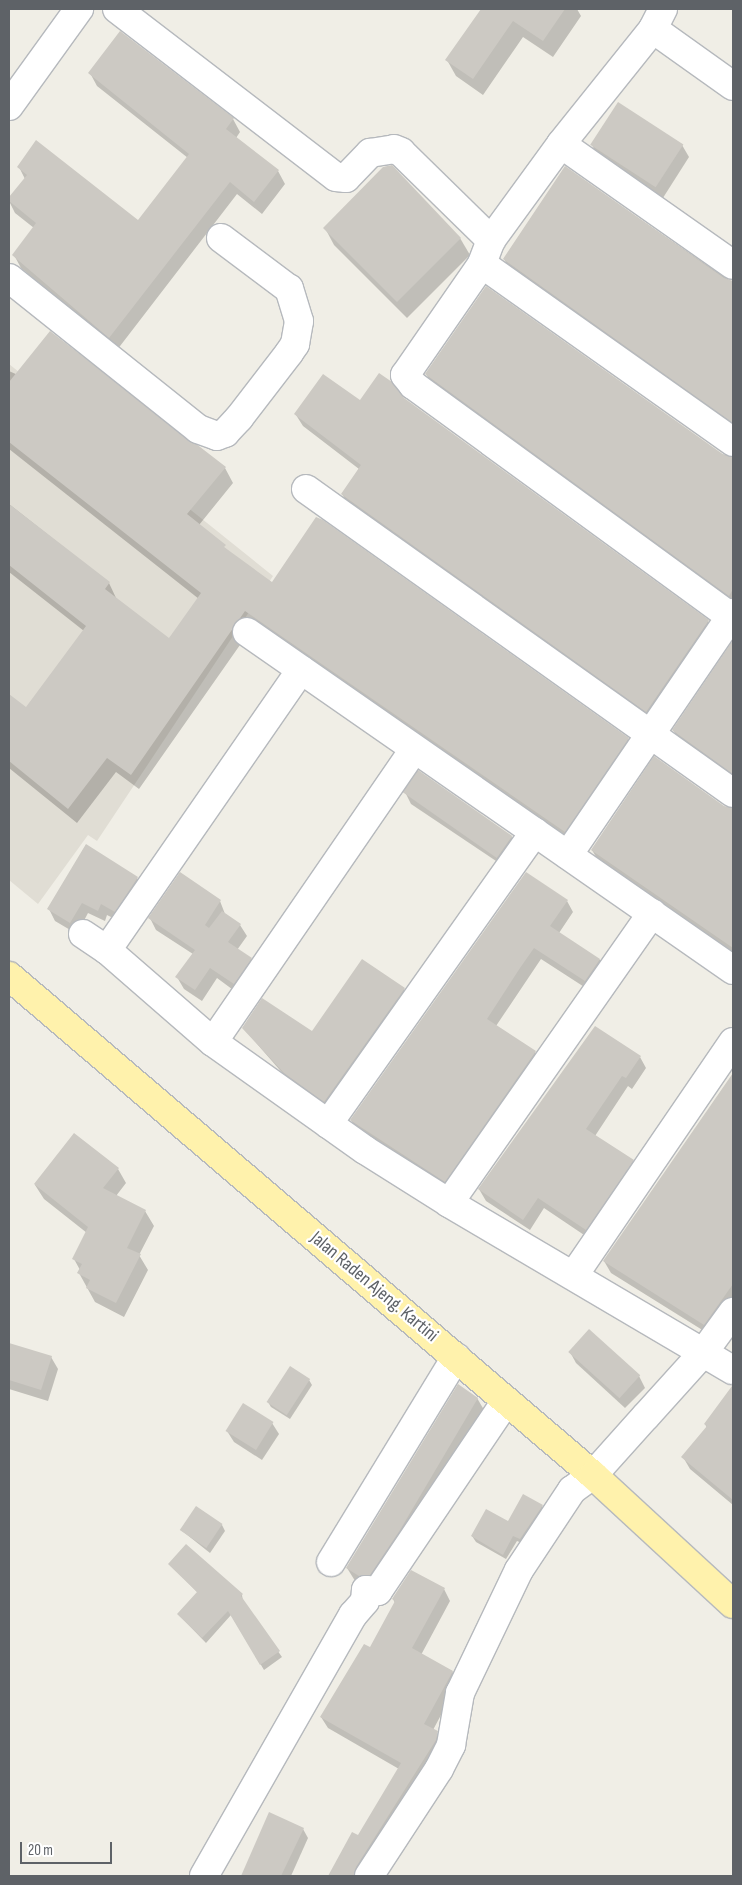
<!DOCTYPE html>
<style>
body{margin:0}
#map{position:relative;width:742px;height:1885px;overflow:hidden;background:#f0eee6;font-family:"Sofia Sans Condensed",sans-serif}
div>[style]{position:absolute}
.education>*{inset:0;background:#e0ddd4}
.shadow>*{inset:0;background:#0003}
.building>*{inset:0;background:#ccc9c3;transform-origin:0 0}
.roads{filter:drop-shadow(1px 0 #b6b9bd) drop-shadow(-1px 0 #b6b9bd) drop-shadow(0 1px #b6b9bd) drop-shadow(0 -1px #b6b9bd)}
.minor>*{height:28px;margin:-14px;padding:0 14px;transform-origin:14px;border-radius:14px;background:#fff}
.major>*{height:28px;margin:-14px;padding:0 14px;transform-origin:14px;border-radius:14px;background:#fff2ac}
span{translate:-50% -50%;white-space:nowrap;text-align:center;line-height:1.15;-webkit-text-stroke:4.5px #fff;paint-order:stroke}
.street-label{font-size:19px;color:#5e6267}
.frame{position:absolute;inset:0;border:10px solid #5e6267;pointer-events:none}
.scale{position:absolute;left:20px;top:1842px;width:92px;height:22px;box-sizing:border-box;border:2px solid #5e6267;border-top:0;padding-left:6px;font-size:15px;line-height:18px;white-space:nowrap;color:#5e6267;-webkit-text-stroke:4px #fff;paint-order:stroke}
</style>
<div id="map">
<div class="education">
<i style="clip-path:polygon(9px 364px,273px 576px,97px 841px,88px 835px,38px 904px,9px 880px)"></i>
</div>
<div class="shadow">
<i style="clip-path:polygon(482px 9px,577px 9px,581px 16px,553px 57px,523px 37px,483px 95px,456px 76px,447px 60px)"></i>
<i style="clip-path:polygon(90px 73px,233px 119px,240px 132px,236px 138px,278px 171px,285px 184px,262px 214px,237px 194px,117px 350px,21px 268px,14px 255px,34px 228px,15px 213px,9px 201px,25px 179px,19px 167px,138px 222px,188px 158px,97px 86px)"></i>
<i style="clip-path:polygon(592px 145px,682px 145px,689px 157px,661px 201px,598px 157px)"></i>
<i style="clip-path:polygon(565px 168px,733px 283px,733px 429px,511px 272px,504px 259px)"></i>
<i style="clip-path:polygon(325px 228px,460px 238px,470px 255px,407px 318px,334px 245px)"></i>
<i style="clip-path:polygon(9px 371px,225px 468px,233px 483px,199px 525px,229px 552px,273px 584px,628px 739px,636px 754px,571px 846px,254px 625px,139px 789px,116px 772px,77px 823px,9px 768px,9px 696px,26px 709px,84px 631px,9px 572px,9px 504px,109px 583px,117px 600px,169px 639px,199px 599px,9px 449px)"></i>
<i style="clip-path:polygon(426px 374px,733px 457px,733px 603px,433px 386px)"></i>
<i style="clip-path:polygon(403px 399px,708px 621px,715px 632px,653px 723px,349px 506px,342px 494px,359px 469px,303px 426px,296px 415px,360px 402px)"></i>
<i style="clip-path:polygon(733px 643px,733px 780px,680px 742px,673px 730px)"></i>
<i style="clip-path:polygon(405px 792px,511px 836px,518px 848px,505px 867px,411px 804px)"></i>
<i style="clip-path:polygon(724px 807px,733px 808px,733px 956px,599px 862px,592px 850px)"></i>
<i style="clip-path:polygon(86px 845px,137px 878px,144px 890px,121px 922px,107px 915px,105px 921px,88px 913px,77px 934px,55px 921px,49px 909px)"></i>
<i style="clip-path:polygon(220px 901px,225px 914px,240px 925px,247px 936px,237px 950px,251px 959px,257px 971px,240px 995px,217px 978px,202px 1001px,184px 989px,177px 977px,193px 954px,156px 930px,150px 918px)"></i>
<i style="clip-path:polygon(567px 901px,573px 912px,559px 933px,600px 960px,606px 972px,592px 992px,541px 959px,496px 1026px,535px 1052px,542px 1063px,452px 1192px,358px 1132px,351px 1120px)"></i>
<i style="clip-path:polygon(404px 989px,411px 1000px,331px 1113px,292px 1084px,243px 1028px,312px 1033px)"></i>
<i style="clip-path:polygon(640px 1057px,646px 1068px,632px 1089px,628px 1086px,595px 1136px,633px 1161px,639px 1172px,593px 1241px,544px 1208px,530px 1230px,486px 1201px,479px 1189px)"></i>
<i style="clip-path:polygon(733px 1074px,733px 1310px,712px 1336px,611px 1273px,604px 1261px)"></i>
<i style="clip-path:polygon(118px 1169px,126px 1183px,116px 1196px,145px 1211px,154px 1226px,139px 1255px,148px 1270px,124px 1317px,95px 1302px,79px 1273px,80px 1270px,74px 1259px,87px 1233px,44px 1199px,35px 1185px)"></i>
<i style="clip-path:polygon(9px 1345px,51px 1357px,58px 1369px,48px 1401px,9px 1389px)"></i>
<i style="clip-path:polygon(570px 1352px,639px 1376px,645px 1388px,625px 1408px,576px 1363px)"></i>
<i style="clip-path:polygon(309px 1380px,312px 1385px,290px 1419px,271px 1407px,268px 1402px)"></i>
<i style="clip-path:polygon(477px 1398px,487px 1415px,379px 1591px,357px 1584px,347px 1568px)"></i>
<i style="clip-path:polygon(724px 1399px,733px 1405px,733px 1505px,690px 1469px,683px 1457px,707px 1428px,705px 1424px)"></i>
<i style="clip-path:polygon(272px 1423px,279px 1434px,262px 1460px,234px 1442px,227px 1431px)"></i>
<i style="clip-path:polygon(523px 1496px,542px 1506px,546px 1511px,524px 1544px,517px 1541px,506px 1559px,476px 1542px,472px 1536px,509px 1523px)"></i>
<i style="clip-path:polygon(222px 1525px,225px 1531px,210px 1553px,181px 1530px)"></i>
<i style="clip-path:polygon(170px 1564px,242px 1595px,243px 1602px,282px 1657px,264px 1670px,231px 1615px,206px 1643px,178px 1614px,198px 1593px)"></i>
<i style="clip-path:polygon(444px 1589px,450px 1601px,421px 1655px,452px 1671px,458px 1683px,433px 1730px,443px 1743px,364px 1876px,329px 1876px,353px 1834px,359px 1837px,399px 1769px,328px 1728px,321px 1717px,370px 1649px,395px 1603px,393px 1599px)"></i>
<i style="clip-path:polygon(270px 1814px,303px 1829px,308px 1838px,291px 1876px,242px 1876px)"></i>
</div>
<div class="building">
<i style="clip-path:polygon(481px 9px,565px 9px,543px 41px,513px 21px,473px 79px,445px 60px)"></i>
<i style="clip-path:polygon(120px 31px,234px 118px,226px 129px,279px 170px,254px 202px,230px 182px,109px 338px,12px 255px,36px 223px,9px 201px,9px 197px,27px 175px,17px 167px,36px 140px,138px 220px,189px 154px,88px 73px)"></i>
<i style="left:618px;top:102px;width:78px;height:51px;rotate:33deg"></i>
<i style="clip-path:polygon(392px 165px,461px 238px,397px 302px,323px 228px,383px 167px)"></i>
<i style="clip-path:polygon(565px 166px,724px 278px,733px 281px,733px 423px,503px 259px)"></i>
<i style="clip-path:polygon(486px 286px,724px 455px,733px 457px,733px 589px,729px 596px,425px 374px)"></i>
<i style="clip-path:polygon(50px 331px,226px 467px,187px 514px,226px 545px,224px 547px,272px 582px,316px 517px,323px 520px,629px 738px,565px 832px,245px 611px,131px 775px,107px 758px,68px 809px,9px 761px,9px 694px,26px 707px,86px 626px,9px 565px,9px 504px,110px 582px,105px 589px,169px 638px,201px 593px,9px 442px,9px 382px)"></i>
<i style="clip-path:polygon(379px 373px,392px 382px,404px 398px,709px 620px,646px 712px,341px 494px,361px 465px,294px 414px,323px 374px,360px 400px)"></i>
<i style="clip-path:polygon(733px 640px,733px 774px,672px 730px)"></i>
<i style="clip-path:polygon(654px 756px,724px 806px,733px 808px,733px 948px,591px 850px)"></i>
<i style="left:418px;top:770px;width:115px;height:27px;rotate:35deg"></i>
<i style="clip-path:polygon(86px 844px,138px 877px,115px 912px,101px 904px,98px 911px,82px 903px,70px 923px,47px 909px)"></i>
<i style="clip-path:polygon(180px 872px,221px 900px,205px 925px,209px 928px,222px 911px,241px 924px,228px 942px,252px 958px,234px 984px,210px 968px,195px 990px,175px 977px,195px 950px,148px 918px)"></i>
<i style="clip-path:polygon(526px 872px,568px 900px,550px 926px,600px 959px,585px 981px,534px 948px,520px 968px,487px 1019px,536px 1051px,445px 1182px,350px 1120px)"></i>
<i style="clip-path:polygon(362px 959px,405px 988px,324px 1102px,284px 1073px,242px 1028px,262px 998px,312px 1031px)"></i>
<i style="clip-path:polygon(595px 1026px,641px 1056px,626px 1078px,622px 1076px,586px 1129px,634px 1160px,586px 1230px,538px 1198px,523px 1220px,478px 1189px)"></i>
<i style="clip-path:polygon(733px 1073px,733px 1284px,704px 1325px,603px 1261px)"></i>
<i style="clip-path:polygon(74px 1133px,119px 1168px,103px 1188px,146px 1210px,127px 1248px,141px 1254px,116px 1303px,86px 1288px,90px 1280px,77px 1273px,82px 1264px,72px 1259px,88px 1227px,34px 1184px)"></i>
<i style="left:589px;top:1329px;width:69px;height:31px;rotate:42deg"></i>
<i style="clip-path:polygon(9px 1343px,52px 1356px,41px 1390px,9px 1380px)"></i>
<i style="left:290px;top:1366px;width:24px;height:43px;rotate:33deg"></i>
<i style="clip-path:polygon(458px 1384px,478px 1398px,400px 1530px,370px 1575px,359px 1576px,346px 1568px)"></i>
<i style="clip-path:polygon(732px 1386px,733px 1386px,733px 1500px,681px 1457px,707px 1426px,704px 1424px)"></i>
<i style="left:243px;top:1403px;width:36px;height:33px;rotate:32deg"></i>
<i style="clip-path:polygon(523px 1494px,543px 1505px,520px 1539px,513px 1536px,503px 1555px,471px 1536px,486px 1509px,508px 1521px)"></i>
<i style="left:196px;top:1506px;width:32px;height:29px;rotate:34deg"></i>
<i style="clip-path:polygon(186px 1544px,243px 1594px,241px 1596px,280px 1651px,260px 1665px,228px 1611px,202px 1638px,177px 1614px,197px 1592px,168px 1564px)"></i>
<i style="clip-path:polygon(411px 1570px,445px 1588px,412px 1648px,453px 1671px,424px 1724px,438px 1731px,436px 1740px,356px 1867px,354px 1876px,328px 1876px,352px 1832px,358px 1835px,401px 1763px,320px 1717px,364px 1644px,370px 1647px,395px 1601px,392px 1599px)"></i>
<i style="clip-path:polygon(269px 1812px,304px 1828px,281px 1876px,241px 1876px)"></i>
</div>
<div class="roads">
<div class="minor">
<i style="left:117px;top:9px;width:276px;rotate:37.5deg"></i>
<i style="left:336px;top:177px;width:10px;rotate:6deg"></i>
<i style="left:346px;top:178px;width:35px;rotate:-46deg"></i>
<i style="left:370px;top:153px;width:24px;rotate:-9deg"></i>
<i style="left:394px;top:149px;width:8px;rotate:23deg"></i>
<i style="left:401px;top:152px;width:126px;rotate:44.4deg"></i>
<i style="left:663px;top:9px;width:22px;rotate:117deg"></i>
<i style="left:653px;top:29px;width:147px;rotate:128.7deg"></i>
<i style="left:561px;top:144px;width:119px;rotate:126.1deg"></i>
<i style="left:491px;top:240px;width:26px;rotate:111deg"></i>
<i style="left:482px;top:264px;width:135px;rotate:124.7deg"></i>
<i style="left:405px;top:375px;width:13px;rotate:51deg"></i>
<i style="left:413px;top:385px;width:396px;rotate:36.1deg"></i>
<i style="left:653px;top:29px;width:98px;rotate:35.5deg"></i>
<i style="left:9px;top:106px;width:120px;rotate:-54.2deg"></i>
<i style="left:561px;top:144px;width:210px;rotate:35.1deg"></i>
<i style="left:482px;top:264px;width:308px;rotate:35.3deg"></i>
<i style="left:9px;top:278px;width:242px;rotate:38.6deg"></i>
<i style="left:198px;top:429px;width:20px;rotate:20deg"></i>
<i style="left:217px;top:436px;width:9px;rotate:-21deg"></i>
<i style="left:225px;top:433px;width:21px;rotate:-47deg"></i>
<i style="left:239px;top:418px;width:82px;rotate:-52.4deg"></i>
<i style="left:289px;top:353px;width:11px;rotate:-56deg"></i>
<i style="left:295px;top:344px;width:23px;rotate:-80deg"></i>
<i style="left:299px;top:321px;width:34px;rotate:-107deg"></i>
<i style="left:289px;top:289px;width:85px;rotate:-143.1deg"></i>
<i style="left:306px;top:489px;width:524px;rotate:35.45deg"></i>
<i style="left:247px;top:632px;width:592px;rotate:34.82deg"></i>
<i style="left:568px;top:855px;width:293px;rotate:-55.7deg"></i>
<i style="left:83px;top:934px;width:29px;rotate:34deg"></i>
<i style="left:107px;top:950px;width:140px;rotate:41deg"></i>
<i style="left:213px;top:1042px;width:186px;rotate:35.4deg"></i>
<i style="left:365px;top:1150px;width:99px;rotate:32.2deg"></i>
<i style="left:449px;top:1203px;width:329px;rotate:30.5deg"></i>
<i style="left:107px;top:950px;width:341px;rotate:-55.3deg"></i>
<i style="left:213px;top:1042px;width:355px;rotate:-55.5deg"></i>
<i style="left:328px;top:1124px;width:358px;rotate:-54.7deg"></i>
<i style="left:449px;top:1203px;width:354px;rotate:-55deg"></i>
<i style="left:574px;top:1275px;width:282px;rotate:-55.7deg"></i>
<i style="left:331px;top:1562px;width:240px;rotate:-58.6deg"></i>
<i style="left:204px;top:1876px;width:301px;rotate:-60.3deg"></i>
<i style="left:353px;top:1615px;width:18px;rotate:-49deg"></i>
<i style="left:365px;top:1601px;width:11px;rotate:-85deg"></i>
<i style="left:366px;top:1590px;width:12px;rotate:5deg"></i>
<i style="left:378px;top:1591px;width:229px;rotate:-56deg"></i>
<i style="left:369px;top:1876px;width:128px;rotate:-56.8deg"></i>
<i style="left:439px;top:1769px;width:27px;rotate:-63deg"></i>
<i style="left:451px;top:1745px;width:53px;rotate:-80.2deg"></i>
<i style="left:460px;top:1693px;width:136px;rotate:-64.4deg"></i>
<i style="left:519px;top:1570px;width:96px;rotate:-56.5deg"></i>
<i style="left:572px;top:1490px;width:26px;rotate:-36deg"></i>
<i style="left:593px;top:1475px;width:79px;rotate:-48.1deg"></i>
<i style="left:646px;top:1416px;width:85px;rotate:-47.9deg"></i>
<i style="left:703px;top:1353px;width:51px;rotate:-53.8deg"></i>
</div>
<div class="major">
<i style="left:9px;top:976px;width:768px;rotate:40.51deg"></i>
<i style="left:593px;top:1475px;width:190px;rotate:42.7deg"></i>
</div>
</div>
<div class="street-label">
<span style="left:374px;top:1287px;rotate:40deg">Jalan Raden Ajeng. Kartini</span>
</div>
<div class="frame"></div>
<div class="scale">20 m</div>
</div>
